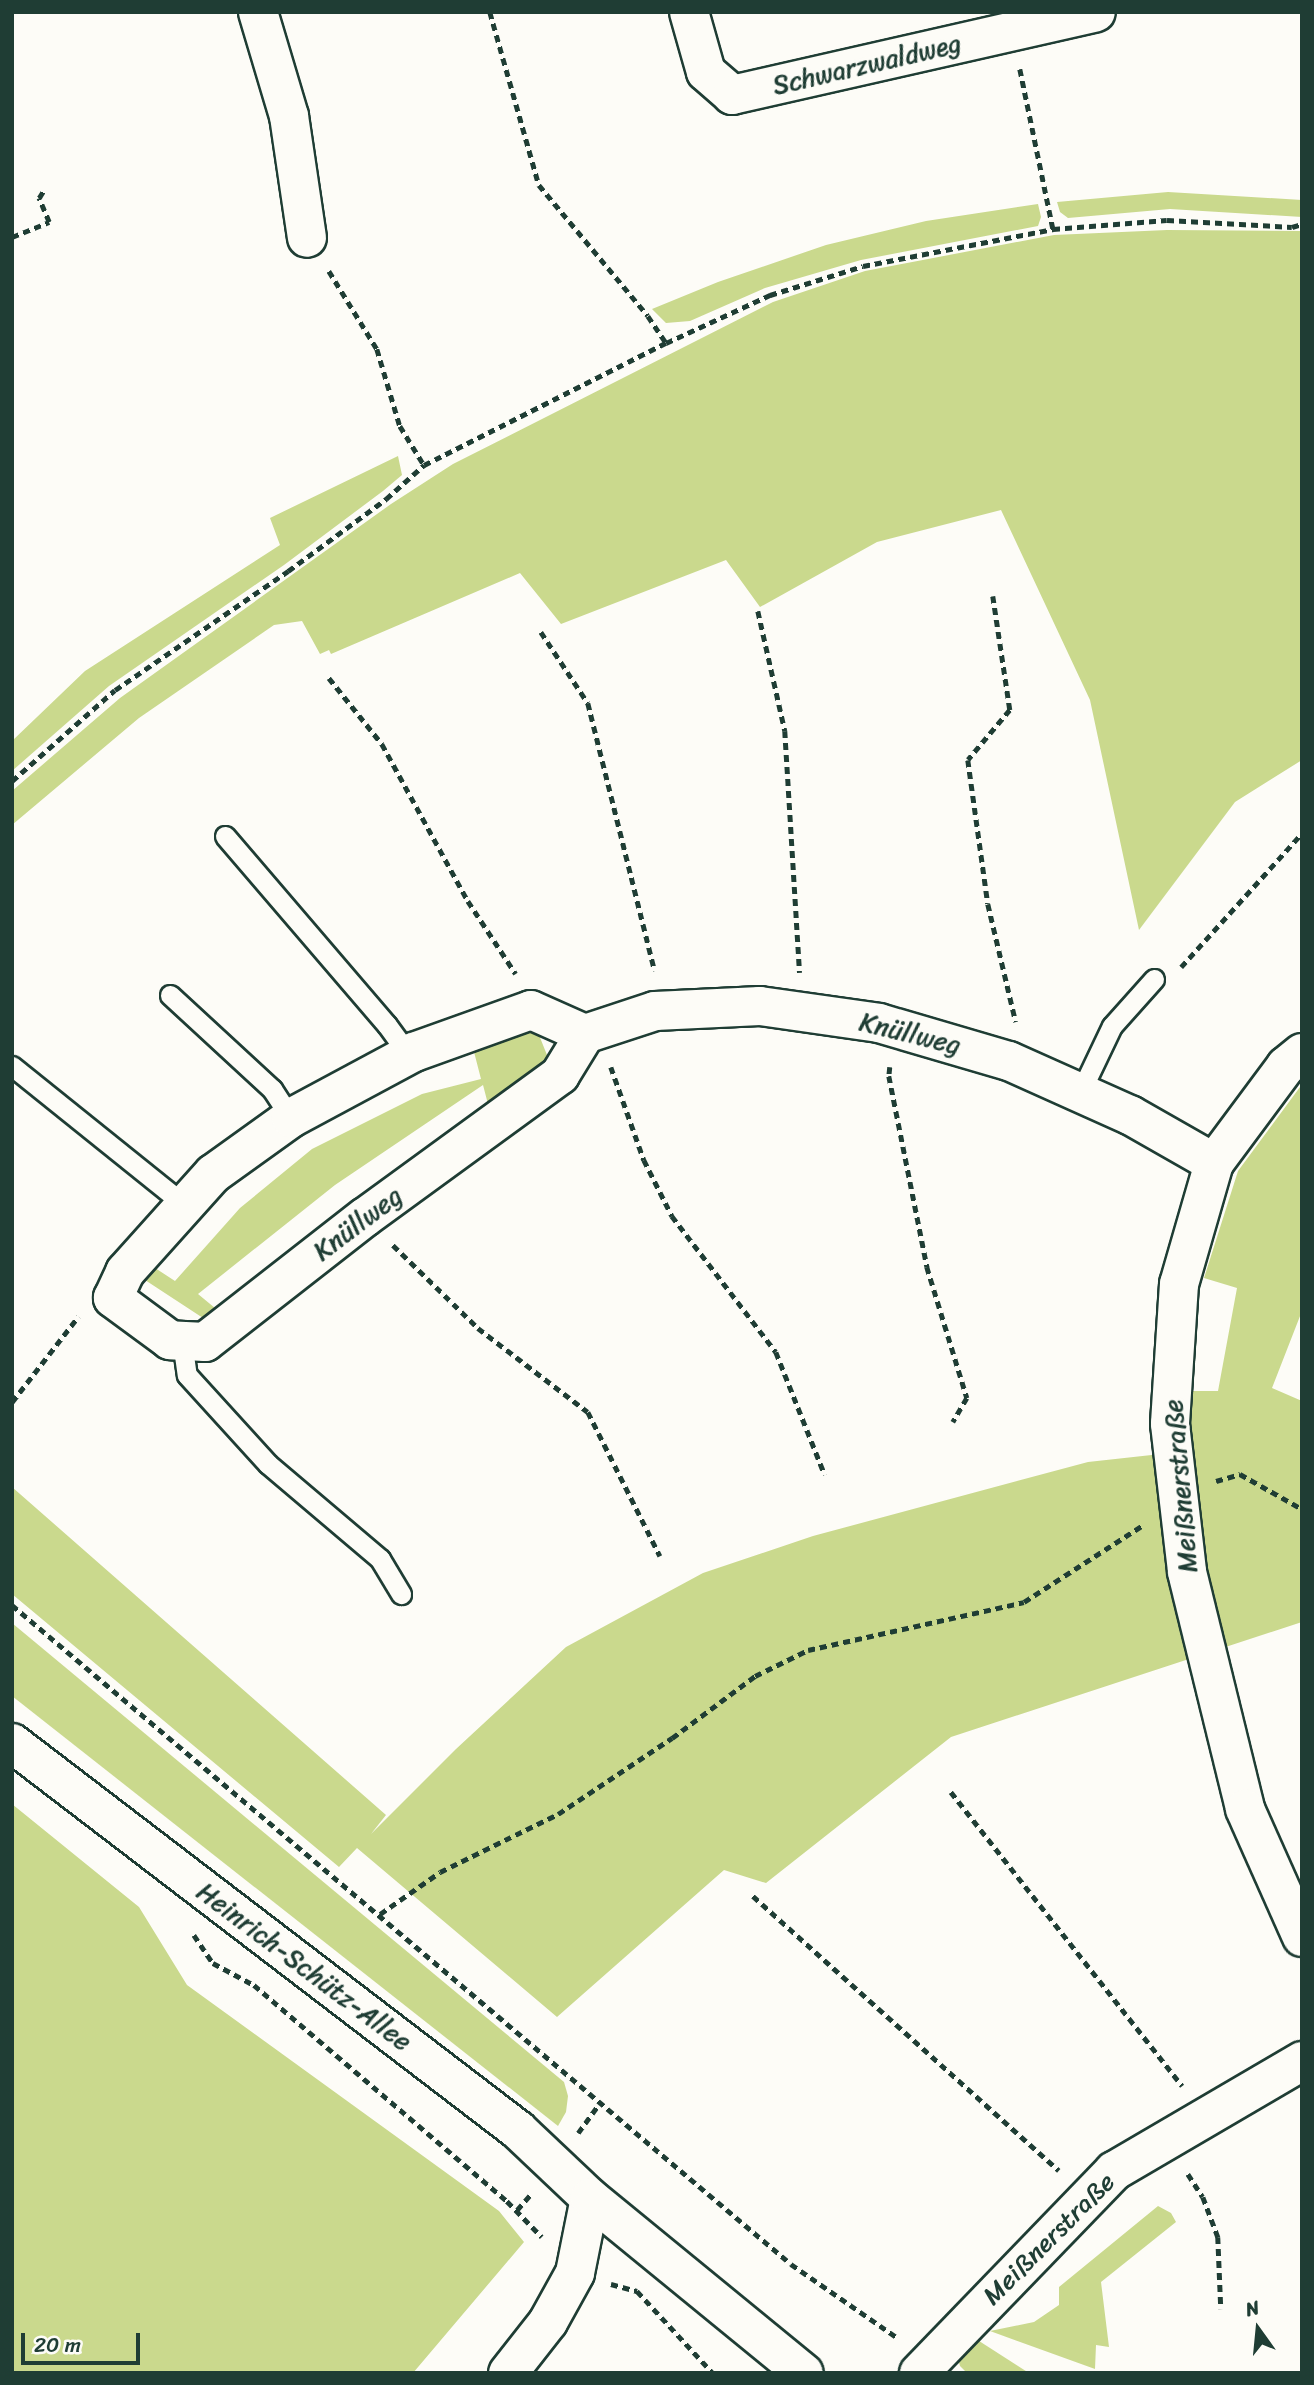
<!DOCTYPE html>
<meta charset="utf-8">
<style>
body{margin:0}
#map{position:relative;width:1314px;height:2385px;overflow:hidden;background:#fdfcf7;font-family:Sriracha,sans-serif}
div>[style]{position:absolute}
.green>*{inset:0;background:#cad98d}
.path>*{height:4.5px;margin-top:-2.25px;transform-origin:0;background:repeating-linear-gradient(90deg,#1f3d34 0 7px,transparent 0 12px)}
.roads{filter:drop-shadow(2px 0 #1f3d34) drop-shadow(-2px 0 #1f3d34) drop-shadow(0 2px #1f3d34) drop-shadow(0 -2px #1f3d34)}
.service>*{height:19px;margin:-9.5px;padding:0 9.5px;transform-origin:9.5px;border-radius:9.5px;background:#fdfcf7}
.minor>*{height:38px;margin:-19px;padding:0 19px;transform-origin:19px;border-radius:19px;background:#fdfcf7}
.secondary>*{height:38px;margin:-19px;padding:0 19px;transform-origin:19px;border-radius:19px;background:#fdfcf7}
span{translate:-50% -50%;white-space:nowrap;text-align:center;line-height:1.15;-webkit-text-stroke:6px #fdfcf7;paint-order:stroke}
.street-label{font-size:26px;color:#1f3d34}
.frame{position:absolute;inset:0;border:14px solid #1f3d34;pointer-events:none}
.north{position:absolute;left:1223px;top:2294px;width:70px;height:70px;-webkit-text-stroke:5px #fdfcf7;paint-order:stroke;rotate:345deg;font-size:19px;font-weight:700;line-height:28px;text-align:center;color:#1f3d34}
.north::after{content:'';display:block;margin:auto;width:24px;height:32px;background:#1f3d34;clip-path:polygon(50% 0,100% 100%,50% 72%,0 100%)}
.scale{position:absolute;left:21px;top:2333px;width:119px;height:32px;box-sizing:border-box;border:4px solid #1f3d34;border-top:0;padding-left:9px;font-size:21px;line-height:24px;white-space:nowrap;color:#1f3d34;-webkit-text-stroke:5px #fdfcf7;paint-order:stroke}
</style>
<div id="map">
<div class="green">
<i style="clip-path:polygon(1168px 192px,1302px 200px,1302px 217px,1170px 209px,1068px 218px,1060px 212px,1057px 202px)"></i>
<i style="clip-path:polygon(1038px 204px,1041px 217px,1038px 226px,861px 260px,765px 288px,690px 321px,666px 323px,652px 309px,718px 282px,826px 245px,926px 221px)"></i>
<i style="clip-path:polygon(1167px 230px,1302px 231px,1302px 760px,1235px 802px,1139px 930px,1090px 700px,1001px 510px,877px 542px,760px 607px,726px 560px,561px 624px,520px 573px,331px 654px,329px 650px,320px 654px,302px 621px,274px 625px,139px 718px,12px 825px,12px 791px,120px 698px,391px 504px,453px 464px,773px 302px,865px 271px,1054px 235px)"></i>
<i style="clip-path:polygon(398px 456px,402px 475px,383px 491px,284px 565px,109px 686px,12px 771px,12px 741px,85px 671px,280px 545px,270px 518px)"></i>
<i style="clip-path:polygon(537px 1030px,551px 1065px,489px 1108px,483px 1085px,335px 1185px,198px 1294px,221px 1313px,203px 1318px,145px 1280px,152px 1266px,175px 1281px,240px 1208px,312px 1149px,422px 1094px,481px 1079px,473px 1048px)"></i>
<i style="clip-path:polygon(1300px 1087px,1302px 1311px,1272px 1388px,1302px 1401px,1302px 1622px,951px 1737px,766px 1883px,724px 1870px,557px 2017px,357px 1848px,339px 1867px,12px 1594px,12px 1487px,386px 1815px,371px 1834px,456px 1749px,566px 1647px,703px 1573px,813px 1536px,1088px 1462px,1188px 1451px,1190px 1391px,1218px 1391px,1237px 1288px,1204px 1278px,1238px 1171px)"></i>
<i style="clip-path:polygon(12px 1623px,564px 2082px,568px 2096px,566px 2112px,558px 2126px,12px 1696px)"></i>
<i style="clip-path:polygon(12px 1804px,139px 1907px,187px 1985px,499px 2211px,524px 2242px,413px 2373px,12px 2373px)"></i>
<i style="clip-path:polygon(1158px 2206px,1171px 2213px,1176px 2222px,1101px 2282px,1109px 2347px,1096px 2345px,1095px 2369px,990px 2331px,1034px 2322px,1059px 2305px,1059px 2287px)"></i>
<i style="clip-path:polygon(976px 2339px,1029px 2373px,967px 2373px,960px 2366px,957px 2355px)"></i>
</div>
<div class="path">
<i style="left:490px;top:12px;width:180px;rotate:74.2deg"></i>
<i style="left:539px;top:185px;width:170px;rotate:50.2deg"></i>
<i style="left:648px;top:316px;width:32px;rotate:56deg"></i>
<i style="left:1020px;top:69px;width:163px;rotate:78.3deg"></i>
<i style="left:12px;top:237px;width:40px;rotate:-22deg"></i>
<i style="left:49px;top:222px;width:26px;rotate:-113deg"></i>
<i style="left:39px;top:198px;width:9px;rotate:-58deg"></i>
<i style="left:329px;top:271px;width:92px;rotate:58.4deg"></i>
<i style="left:377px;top:349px;width:80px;rotate:73.4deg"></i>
<i style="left:400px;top:426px;width:46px;rotate:58.4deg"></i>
<i style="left:993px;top:596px;width:115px;rotate:81.5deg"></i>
<i style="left:1010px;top:710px;width:65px;rotate:130deg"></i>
<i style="left:968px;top:760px;width:145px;rotate:82.1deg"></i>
<i style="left:988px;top:904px;width:121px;rotate:76.7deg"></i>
<i style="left:758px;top:611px;width:123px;rotate:77.3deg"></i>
<i style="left:785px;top:731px;width:242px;rotate:86.5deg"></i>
<i style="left:541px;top:632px;width:85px;rotate:56.5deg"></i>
<i style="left:588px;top:703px;width:276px;rotate:76deg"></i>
<i style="left:329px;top:678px;width:85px;rotate:51.2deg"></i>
<i style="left:382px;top:744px;width:179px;rotate:61.3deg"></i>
<i style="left:468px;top:901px;width:87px;rotate:56.7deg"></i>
<i style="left:12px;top:781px;width:137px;rotate:-41.5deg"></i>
<i style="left:115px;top:690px;width:210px;rotate:-34.5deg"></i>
<i style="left:288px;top:571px;width:122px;rotate:-36.3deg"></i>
<i style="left:386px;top:499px;width:51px;rotate:-41.8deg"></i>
<i style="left:424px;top:465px;width:271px;rotate:-26.8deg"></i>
<i style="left:666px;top:343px;width:115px;rotate:-24.8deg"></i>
<i style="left:770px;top:295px;width:97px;rotate:-17.3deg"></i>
<i style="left:863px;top:266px;width:194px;rotate:-11deg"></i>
<i style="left:1053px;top:229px;width:114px;rotate:-4.5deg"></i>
<i style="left:1167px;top:220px;width:125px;rotate:3.2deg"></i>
<i style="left:1292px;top:227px;width:10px;rotate:-17deg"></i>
<i style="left:1181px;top:967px;width:181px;rotate:-47.9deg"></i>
<i style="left:611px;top:1067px;width:99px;rotate:70.5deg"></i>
<i style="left:644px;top:1160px;width:63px;rotate:63.4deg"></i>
<i style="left:672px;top:1216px;width:171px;rotate:52.6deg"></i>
<i style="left:776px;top:1352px;width:132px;rotate:68.3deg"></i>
<i style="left:890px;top:1067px;width:9px;rotate:96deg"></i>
<i style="left:889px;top:1076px;width:195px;rotate:78.7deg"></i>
<i style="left:927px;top:1267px;width:137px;rotate:73deg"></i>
<i style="left:967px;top:1398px;width:28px;rotate:120deg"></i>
<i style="left:393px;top:1245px;width:119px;rotate:44.3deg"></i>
<i style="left:478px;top:1328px;width:138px;rotate:37.4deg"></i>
<i style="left:588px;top:1412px;width:161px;rotate:63.4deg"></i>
<i style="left:12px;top:1402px;width:108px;rotate:-52.2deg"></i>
<i style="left:1216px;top:1481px;width:25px;rotate:-16deg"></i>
<i style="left:1240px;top:1474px;width:71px;rotate:29.4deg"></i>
<i style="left:12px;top:1605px;width:1020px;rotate:40.23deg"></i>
<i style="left:791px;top:2264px;width:130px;rotate:34.7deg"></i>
<i style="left:951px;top:1792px;width:374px;rotate:51.8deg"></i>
<i style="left:753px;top:1896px;width:411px;rotate:41.9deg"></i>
<i style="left:380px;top:1914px;width:73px;rotate:-35deg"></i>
<i style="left:440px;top:1872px;width:131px;rotate:-26.2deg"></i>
<i style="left:558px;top:1814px;width:137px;rotate:-33.7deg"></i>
<i style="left:672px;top:1738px;width:104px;rotate:-36.8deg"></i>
<i style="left:755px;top:1676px;width:59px;rotate:-26.1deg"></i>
<i style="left:808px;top:1650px;width:221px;rotate:-12.5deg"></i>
<i style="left:1024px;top:1602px;width:142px;rotate:-32.9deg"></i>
<i style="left:194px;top:1935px;width:34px;rotate:56deg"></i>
<i style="left:213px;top:1963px;width:47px;rotate:28.2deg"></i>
<i style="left:254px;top:1985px;width:333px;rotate:40.5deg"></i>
<i style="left:507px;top:2201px;width:50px;rotate:45.8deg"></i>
<i style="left:578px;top:2133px;width:36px;rotate:-54deg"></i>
<i style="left:1188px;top:2174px;width:27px;rotate:57deg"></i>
<i style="left:1203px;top:2197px;width:43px;rotate:69.4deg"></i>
<i style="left:1218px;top:2237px;width:72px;rotate:87.6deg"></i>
<i style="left:517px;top:2210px;width:20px;rotate:-49deg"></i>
<i style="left:611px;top:2284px;width:27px;rotate:15deg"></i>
<i style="left:637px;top:2291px;width:112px;rotate:47.2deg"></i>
</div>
<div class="roads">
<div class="service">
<i style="left:225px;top:836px;width:249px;rotate:49.4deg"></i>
<i style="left:387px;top:1025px;width:37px;rotate:54deg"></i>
<i style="left:170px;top:995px;width:139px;rotate:42.7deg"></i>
<i style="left:272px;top:1089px;width:35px;rotate:57deg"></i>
<i style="left:12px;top:1066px;width:222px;rotate:38.8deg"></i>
<i style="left:1080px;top:1093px;width:74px;rotate:-64.5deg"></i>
<i style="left:1112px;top:1026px;width:63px;rotate:-48.2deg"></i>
<i style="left:182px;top:1341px;width:34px;rotate:82deg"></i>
<i style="left:187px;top:1375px;width:120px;rotate:47.7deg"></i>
<i style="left:268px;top:1464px;width:147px;rotate:40.3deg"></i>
<i style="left:380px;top:1559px;width:41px;rotate:59deg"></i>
</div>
<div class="minor">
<i style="left:258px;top:12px;width:109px;rotate:73.4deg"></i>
<i style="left:289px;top:116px;width:123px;rotate:81.6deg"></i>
<i style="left:689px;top:12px;width:62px;rotate:74.2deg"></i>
<i style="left:706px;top:72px;width:35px;rotate:41deg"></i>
<i style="left:732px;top:95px;width:373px;rotate:-12.8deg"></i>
<i style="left:585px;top:1034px;width:48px;rotate:121.4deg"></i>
<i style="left:560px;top:1075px;width:241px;rotate:143.9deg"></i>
<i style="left:365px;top:1217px;width:203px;rotate:142deg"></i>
<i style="left:205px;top:1342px;width:35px;rotate:-177deg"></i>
<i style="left:170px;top:1340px;width:71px;rotate:-143.6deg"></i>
<i style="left:113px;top:1298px;width:29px;rotate:-65deg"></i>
<i style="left:125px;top:1272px;width:132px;rotate:-48.1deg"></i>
<i style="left:213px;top:1174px;width:96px;rotate:-35.7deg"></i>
<i style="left:291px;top:1118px;width:140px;rotate:-28.2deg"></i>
<i style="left:414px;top:1052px;width:124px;rotate:-19.7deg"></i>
<i style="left:531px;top:1010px;width:59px;rotate:24deg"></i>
<i style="left:585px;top:1034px;width:74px;rotate:-18.2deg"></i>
<i style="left:655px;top:1011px;width:105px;rotate:-2.7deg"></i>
<i style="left:760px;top:1006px;width:120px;rotate:8.1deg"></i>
<i style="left:879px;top:1023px;width:135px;rotate:16.3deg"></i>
<i style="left:1009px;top:1061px;width:133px;rotate:24.1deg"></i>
<i style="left:1130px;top:1115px;width:97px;rotate:29.7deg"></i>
<i style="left:1302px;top:1053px;width:21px;rotate:141deg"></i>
<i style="left:1286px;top:1066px;width:121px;rotate:126.6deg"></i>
<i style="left:1214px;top:1163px;width:126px;rotate:106.1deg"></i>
<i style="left:1179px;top:1284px;width:140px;rotate:93.7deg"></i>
<i style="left:1170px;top:1424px;width:149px;rotate:83.4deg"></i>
<i style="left:1187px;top:1572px;width:244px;rotate:76.2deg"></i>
<i style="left:1245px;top:1809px;width:140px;rotate:66deg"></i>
<i style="left:508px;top:2373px;width:65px;rotate:-51.9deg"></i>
<i style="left:548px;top:2322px;width:56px;rotate:-61.1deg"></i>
<i style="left:575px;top:2273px;width:76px;rotate:-78.7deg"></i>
<i style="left:919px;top:2373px;width:281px;rotate:-46deg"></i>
<i style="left:1114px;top:2171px;width:218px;rotate:-30.3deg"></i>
</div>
<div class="secondary">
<i style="left:12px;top:1743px;width:637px;rotate:37.41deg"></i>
<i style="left:518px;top:2130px;width:99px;rotate:43.4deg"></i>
<i style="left:590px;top:2198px;width:276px;rotate:39.3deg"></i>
</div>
</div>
<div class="street-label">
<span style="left:867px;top:65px;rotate:-13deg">Schwarzwaldweg</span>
<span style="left:910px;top:1034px;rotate:14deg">Knüllweg</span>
<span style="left:358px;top:1224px;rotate:-37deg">Knüllweg</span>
<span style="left:1181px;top:1486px;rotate:-95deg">Meißnerstraße</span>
<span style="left:304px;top:1967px;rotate:37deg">Heinrich-Schütz-Allee</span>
<span style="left:1049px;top:2239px;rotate:-45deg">Meißnerstraße</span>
</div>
<div class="frame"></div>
<div class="north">N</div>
<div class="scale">20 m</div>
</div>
